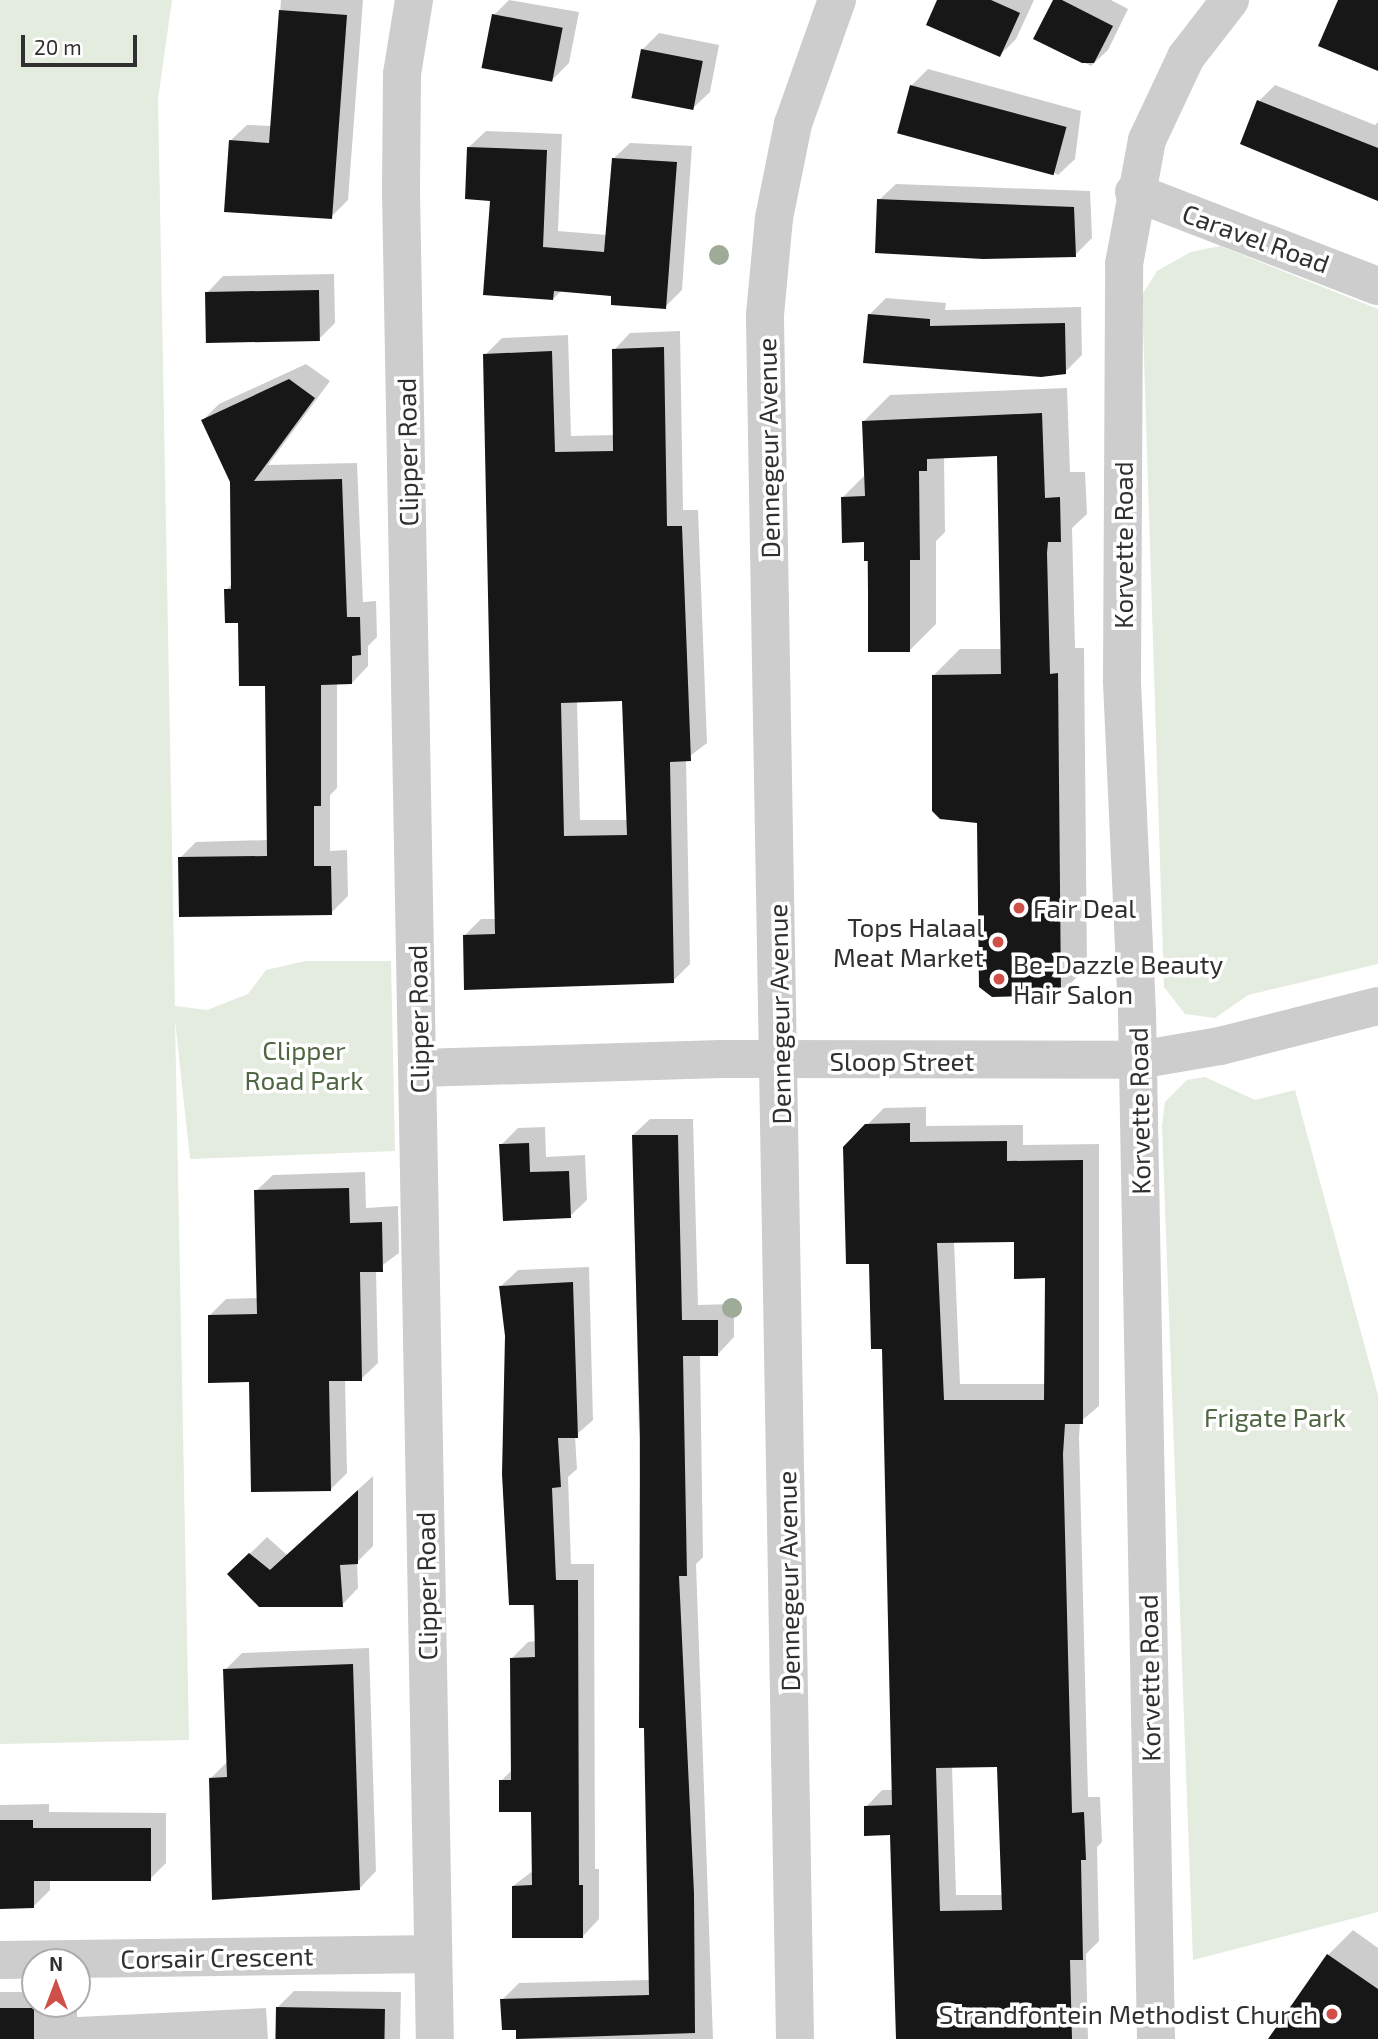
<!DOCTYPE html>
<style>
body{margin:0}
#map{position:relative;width:1378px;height:2039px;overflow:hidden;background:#fff;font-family:"Exo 2",sans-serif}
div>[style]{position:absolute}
.green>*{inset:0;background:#e4ebdf}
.shadow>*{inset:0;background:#0003}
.building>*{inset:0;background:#171717;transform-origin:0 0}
.minor>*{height:38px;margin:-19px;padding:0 19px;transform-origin:19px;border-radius:19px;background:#cdcdcd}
.trees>*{width:20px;height:20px;margin:-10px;border-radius:50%;background:#9eab97}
.dots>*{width:19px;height:19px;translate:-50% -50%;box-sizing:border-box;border:4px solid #fff;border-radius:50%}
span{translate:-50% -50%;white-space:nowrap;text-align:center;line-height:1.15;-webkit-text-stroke:7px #fff;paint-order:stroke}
.street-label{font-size:26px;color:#303030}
.poi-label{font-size:26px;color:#303030}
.left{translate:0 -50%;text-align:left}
.right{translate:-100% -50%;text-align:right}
.park-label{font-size:26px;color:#4f6642}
.north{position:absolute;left:21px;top:1948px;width:70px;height:70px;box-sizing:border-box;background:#fff;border:2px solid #acacac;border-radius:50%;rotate:0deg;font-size:19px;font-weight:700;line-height:28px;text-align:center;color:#303030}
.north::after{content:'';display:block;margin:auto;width:24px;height:32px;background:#cf5049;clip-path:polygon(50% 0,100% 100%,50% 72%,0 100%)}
.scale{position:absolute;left:21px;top:35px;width:116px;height:32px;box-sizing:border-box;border:4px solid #303030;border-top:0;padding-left:9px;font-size:21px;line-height:24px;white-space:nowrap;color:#303030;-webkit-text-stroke:5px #fff;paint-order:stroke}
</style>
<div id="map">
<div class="green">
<i style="clip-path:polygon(0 0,172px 0,158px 99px,175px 1006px,207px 1010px,248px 994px,266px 970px,306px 961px,391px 961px,395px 1151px,190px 1159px,175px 1020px,189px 1740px,0 1744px)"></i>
<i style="clip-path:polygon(1220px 246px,1378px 309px,1378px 964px,1248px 995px,1215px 1018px,1185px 1014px,1164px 987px,1142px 295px,1157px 271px,1191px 252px)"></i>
<i style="clip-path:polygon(1205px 1077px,1255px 1100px,1295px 1090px,1378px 1395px,1378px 1912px,1193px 1960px,1162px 1126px,1165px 1102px,1187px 1080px)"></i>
</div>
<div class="shadow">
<i style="clip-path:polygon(281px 0,363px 0,348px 200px,331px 217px,230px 141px,247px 125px,272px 126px)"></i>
<i style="clip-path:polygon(509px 0,579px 12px,569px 63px,552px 80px,494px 15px)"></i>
<i style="clip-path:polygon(939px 0,1034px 0,1016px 39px,1000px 55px)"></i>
<i style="clip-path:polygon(1055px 0,1111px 0,1128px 9px,1108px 50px,1091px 66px,1036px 38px)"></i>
<i style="clip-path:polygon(659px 33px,719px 45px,710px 92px,693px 108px,642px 50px)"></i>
<i style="clip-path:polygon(928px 69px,1081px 111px,1075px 159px,1058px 175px,911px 86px)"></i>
<i style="clip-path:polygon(1275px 85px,1375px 125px,1378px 122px,1378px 201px,1243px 143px,1259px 101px)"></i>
<i style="clip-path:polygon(486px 131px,562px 134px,558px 231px,607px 235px,613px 159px,630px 143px,692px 146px,682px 290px,665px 307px,613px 294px,562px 290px,553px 299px,492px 199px,469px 147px)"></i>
<i style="clip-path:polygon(896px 184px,1090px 191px,1092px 238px,1075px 255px,879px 200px)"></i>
<i style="clip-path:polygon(334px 274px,335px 323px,319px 339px,207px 293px,223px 276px)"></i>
<i style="clip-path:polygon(886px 298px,946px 303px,945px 310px,1081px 307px,1082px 355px,1065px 372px,869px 315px)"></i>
<i style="clip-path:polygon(evenodd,680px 331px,683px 510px,698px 510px,707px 743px,686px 759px,690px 964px,673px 981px,464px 936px,481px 919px,497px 919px,485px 355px,502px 338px,568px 335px,571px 436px,615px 435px,614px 350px,630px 333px,680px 331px,624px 699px,628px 820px,580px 820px,577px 701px,624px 699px)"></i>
<i style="clip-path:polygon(306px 364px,330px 381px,268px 465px,357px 463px,363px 602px,376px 601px,377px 637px,368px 646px,368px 666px,352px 683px,337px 683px,337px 788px,330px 795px,330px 851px,347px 850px,348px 896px,331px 913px,180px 858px,196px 842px,269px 840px,267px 684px,226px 590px,232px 584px,231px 481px,203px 420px,219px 404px)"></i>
<i style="clip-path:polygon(1067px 388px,1070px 472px,1085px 472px,1087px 514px,1072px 528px,1075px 648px,1084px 648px,1087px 967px,1061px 993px,978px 821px,934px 675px,960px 649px,1002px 649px,999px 454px,944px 456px,945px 532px,936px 541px,936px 624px,910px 650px,870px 650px,866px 540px,843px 497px,866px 474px,864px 421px,890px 395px)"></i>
<i style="clip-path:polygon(evenodd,926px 1107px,926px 1126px,1023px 1125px,1023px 1145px,1099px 1144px,1099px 1406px,1080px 1422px,1079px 1437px,1088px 1797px,1100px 1797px,1102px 1842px,1097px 1847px,1099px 1941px,1086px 1954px,1088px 2039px,898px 2039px,891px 1833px,866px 1807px,882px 1790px,893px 1790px,884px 1347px,867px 1125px,884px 1108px,926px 1107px,954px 1241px,1016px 1241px,1047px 1276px,1046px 1384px,960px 1384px,954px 1241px,926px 1107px,999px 1765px,1003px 1895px,956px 1895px,952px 1766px,999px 1765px)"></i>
<i style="clip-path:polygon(650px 1119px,693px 1119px,698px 1305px,734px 1304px,734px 1337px,718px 1354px,700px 1354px,703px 1557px,696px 1564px,713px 2039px,518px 2039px,518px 2028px,502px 2000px,519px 1983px,650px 1980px,633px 1135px)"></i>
<i style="clip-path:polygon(545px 1127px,546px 1157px,585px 1155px,587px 1200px,570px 1216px,501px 1145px,518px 1128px)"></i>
<i style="clip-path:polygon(365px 1172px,366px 1208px,398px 1206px,399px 1253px,376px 1270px,378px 1363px,361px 1379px,345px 1379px,347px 1473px,331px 1489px,210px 1315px,226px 1299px,259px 1298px,256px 1191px,273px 1175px)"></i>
<i style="clip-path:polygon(589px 1267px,593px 1420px,575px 1436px,577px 1469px,568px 1477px,571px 1564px,594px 1564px,595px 1869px,599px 1869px,599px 1919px,583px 1936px,513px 1886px,534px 1870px,533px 1810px,501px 1781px,513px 1769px,512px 1658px,528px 1642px,536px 1641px,501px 1286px,518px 1270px)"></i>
<i style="clip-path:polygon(373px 1476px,373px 1546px,357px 1562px,358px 1588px,342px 1605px,229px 1574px,267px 1537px,287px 1555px)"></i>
<i style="clip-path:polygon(369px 1648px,376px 1871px,360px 1888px,211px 1778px,227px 1762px,225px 1670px,242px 1653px)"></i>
<i style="clip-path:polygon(49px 1804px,49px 1812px,166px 1813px,166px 1863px,150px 1879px,50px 1879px,50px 1890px,34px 1906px,0 1907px,0 1805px)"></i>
<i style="clip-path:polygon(1353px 1930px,1378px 1948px,1378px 2039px,1270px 2039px,1328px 1955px)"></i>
<i style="clip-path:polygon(294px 1991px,401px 1992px,400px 2039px,278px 2039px,277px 2008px)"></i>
<i style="clip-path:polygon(0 1992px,35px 1992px,35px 2004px,77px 2009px,77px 2017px,266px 2008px,268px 2039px,0 2039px)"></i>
</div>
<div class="building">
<i style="clip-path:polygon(937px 0,991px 0,1020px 13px,1000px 57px,926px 25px)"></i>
<i style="clip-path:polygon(1053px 0,1062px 0,1113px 26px,1094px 63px,1082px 63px,1033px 39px)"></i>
<i style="clip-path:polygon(1338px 0,1378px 0,1378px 71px,1318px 46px)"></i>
<i style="clip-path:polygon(279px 10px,347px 15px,332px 219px,224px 212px,229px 140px,269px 143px)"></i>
<i style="left:492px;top:14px;width:72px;height:55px;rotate:11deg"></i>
<i style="left:641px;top:49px;width:63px;height:50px;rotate:11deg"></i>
<i style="left:910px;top:85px;width:162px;height:50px;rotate:15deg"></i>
<i style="clip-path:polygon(1257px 100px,1378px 148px,1378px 201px,1240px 144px)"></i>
<i style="clip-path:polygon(467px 147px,547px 150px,543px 247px,604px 252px,612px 158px,677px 162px,666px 309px,611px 305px,611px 296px,554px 291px,553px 300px,483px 295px,490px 201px,465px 199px)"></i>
<i style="clip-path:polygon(877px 199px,1074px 207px,1076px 257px,983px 259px,875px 253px)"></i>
<i style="left:319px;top:290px;width:51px;height:114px;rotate:89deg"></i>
<i style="clip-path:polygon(868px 314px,930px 319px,930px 326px,1065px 323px,1066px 374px,1041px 377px,863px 363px)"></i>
<i style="clip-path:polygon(evenodd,664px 347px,667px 526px,682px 526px,691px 761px,670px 762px,674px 983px,464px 990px,463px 935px,495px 934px,483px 354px,552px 351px,555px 452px,613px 451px,612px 349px,664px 347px,622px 701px,627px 835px,564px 836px,561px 703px,622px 701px)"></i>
<i style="clip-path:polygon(289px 379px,315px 398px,254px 481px,342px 479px,347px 617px,360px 617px,361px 655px,352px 656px,352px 684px,321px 685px,321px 806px,314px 806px,314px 866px,331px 866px,332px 915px,179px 917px,178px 857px,267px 856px,265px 686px,239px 686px,238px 623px,225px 623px,224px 589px,231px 589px,230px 482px,201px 420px)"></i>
<i style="clip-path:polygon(1042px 413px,1045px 498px,1060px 497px,1061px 542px,1048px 542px,1047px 553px,1050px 674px,1058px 673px,1061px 995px,992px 997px,979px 987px,977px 823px,940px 819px,932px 811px,932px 675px,1001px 674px,997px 456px,927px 459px,927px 471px,919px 471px,920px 560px,910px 560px,910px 652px,868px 652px,868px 561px,864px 561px,864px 542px,842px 543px,841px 497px,865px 496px,862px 421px)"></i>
<i style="clip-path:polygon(evenodd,910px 1123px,910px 1142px,1007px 1141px,1007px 1161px,1083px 1160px,1083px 1424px,1065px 1424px,1063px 1454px,1072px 1813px,1084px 1812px,1086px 1860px,1081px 1860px,1083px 1960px,1070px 1960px,1072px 2039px,896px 2039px,890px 1835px,864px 1836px,864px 1806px,892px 1805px,882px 1349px,871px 1349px,869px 1264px,846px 1264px,843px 1147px,865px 1124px,910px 1123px,1014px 1242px,1014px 1279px,1045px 1278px,1044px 1400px,944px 1400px,937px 1243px,1014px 1242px,910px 1123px,997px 1767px,1002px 1910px,940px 1911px,936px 1768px,997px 1767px)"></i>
<i style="clip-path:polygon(632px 1135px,678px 1135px,682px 1320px,718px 1320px,718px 1356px,683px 1356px,687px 1576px,679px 1576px,694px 1893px,695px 2033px,516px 2039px,516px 2030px,502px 2030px,500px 1999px,649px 1995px,644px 1728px,639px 1728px,640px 1437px)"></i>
<i style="clip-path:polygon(529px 1143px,530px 1172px,569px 1171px,571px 1218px,503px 1221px,499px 1144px)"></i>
<i style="clip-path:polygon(349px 1188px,350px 1223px,382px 1222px,383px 1272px,360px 1272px,362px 1381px,329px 1381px,331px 1491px,251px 1492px,249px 1382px,208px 1383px,208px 1315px,257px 1314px,254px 1190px)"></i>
<i style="clip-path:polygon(573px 1282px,578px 1438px,558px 1438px,561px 1487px,552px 1488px,556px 1580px,578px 1580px,579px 1885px,583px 1885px,583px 1938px,512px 1938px,512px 1886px,532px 1885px,531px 1812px,499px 1812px,499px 1780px,511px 1780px,510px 1658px,535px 1657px,534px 1605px,509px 1605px,502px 1474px,505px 1336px,499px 1286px)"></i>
<i style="clip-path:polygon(358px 1490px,358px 1564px,340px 1565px,343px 1607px,259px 1607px,227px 1574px,249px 1553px,270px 1570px)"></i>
<i style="clip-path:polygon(353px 1664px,360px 1890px,212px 1900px,209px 1778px,227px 1777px,223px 1669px)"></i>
<i style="clip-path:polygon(0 1820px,33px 1820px,33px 1828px,151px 1828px,151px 1881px,34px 1881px,34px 1908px,0 1909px)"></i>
<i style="clip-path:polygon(1327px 1954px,1378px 1989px,1378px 2039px,1268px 2039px)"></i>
<i style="left:276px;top:2007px;width:109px;height:32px;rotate:1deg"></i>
<i style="left:0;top:2008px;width:34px;height:31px"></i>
</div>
<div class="minor">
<i style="left:414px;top:0;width:75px;rotate:99.2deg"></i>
<i style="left:402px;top:74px;width:118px;rotate:90.5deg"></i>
<i style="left:401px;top:192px;width:1847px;rotate:88.95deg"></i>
<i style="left:1134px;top:192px;width:261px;rotate:21.1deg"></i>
<i style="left:420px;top:1068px;width:301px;rotate:-1.7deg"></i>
<i style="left:721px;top:1059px;width:417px;rotate:0.1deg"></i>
<i style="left:1138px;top:1060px;width:83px;rotate:-9.7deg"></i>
<i style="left:1220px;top:1046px;width:163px;rotate:-14.2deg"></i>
<i style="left:0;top:1960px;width:433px;rotate:-0.8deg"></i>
<i style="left:795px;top:2039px;width:1724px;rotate:-91deg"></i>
<i style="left:765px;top:315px;width:97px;rotate:-84.7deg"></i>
<i style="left:774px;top:218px;width:96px;rotate:-78.6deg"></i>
<i style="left:793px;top:124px;width:132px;rotate:-70.5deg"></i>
<i style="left:1156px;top:2039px;width:1026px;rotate:-91.06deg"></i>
<i style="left:1137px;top:1013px;width:334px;rotate:-92.6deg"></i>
<i style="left:1122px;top:679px;width:415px;rotate:-89.7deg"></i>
<i style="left:1124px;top:264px;width:126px;rotate:-79.5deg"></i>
<i style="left:1147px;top:140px;width:92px;rotate:-64.8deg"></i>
<i style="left:1186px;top:57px;width:72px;rotate:-52.3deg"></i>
</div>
<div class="trees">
<i style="left:719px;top:255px"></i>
<i style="left:732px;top:1308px"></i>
</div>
<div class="dots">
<i style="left:1019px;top:908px;background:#cf5049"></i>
<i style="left:998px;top:942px;background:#cf5049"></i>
<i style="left:999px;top:979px;background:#cf5049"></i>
<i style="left:1332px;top:2014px;background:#cf5049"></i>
</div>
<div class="street-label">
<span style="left:1256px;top:238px;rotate:20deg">Caravel Road</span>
<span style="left:768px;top:448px;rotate:-91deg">Dennegeur Avenue</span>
<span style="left:407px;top:452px;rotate:-91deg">Clipper Road</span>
<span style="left:1123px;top:545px;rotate:-90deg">Korvette Road</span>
<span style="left:779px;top:1014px;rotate:-91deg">Dennegeur Avenue</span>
<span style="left:418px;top:1019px;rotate:-91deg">Clipper Road</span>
<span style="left:902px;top:1061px">Sloop Street</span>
<span style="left:1139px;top:1111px;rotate:-91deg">Korvette Road</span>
<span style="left:788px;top:1581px;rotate:-91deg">Dennegeur Avenue</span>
<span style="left:426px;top:1586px;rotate:-91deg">Clipper Road</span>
<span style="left:1149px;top:1678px;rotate:-91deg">Korvette Road</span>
<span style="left:217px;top:1957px;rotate:-1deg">Corsair Crescent</span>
</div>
<div class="poi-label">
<span class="left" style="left:1033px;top:908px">Fair Deal</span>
<span class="right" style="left:984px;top:942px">Tops Halaal<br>Meat Market</span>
<span class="left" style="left:1013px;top:979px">Be-Dazzle Beauty<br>Hair Salon</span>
<span class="right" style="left:1318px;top:2014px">Strandfontein Methodist Church</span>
</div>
<div class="park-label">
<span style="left:304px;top:1065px">Clipper<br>Road Park</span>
<span style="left:1275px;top:1417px">Frigate Park</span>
</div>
<div class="north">N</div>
<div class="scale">20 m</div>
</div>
